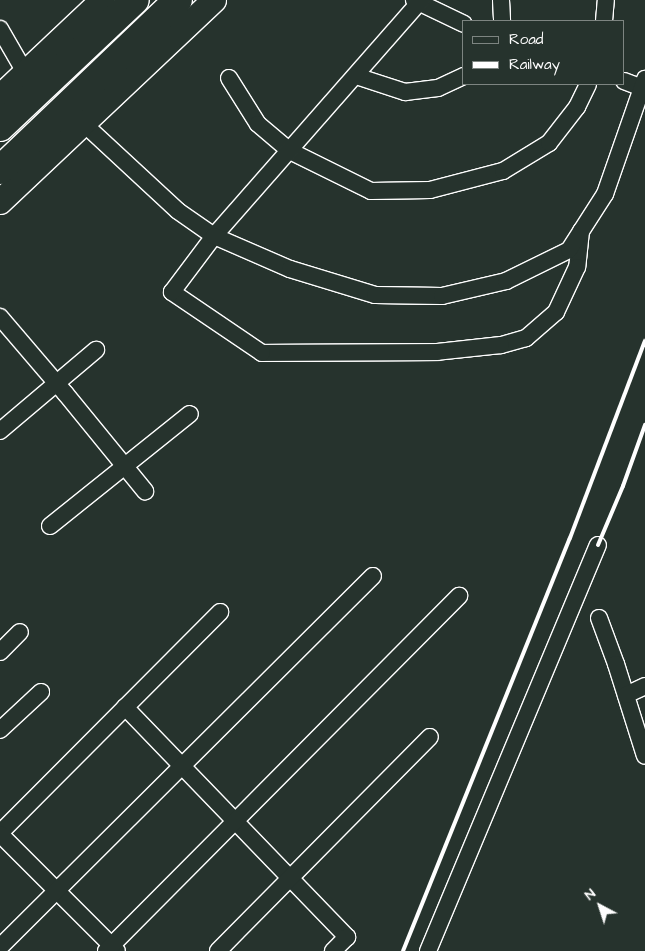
<!DOCTYPE html>
<style>
body{margin:0}
#map{position:relative;width:645px;height:951px;overflow:hidden;background:#26332d;font-family:"Architects Daughter",sans-serif}
div>[style]{position:absolute}
.roads{filter:drop-shadow(1px 0 #fff) drop-shadow(-1px 0 #fff) drop-shadow(0 1px #fff) drop-shadow(0 -1px #fff)}
.street>*{height:16px;margin:-8px;padding:0 8px;transform-origin:8px;border-radius:8px;background:#26332d}
.secondary>*{height:24px;margin:-12px;padding:0 12px;transform-origin:12px;border-radius:12px;background:#26332d}
.highway>*{height:28px;margin:-14px;padding:0 14px;transform-origin:14px;border-radius:14px;background:#26332d}
.rail>*{height:4px;margin:-2px;padding:0 2px;transform-origin:2px;border-radius:2px;background:#fff}
span{translate:-50% -50%;white-space:nowrap;text-align:center;line-height:1.15;-webkit-text-stroke:4.5px #26332d;paint-order:stroke}
.legend{position:absolute;left:462px;top:20px;width:162px;height:65px;box-sizing:border-box;background:#26332d;border:1px solid #7d8581;margin:0;padding:6px 9px;list-style:none;font-size:15px;color:#fff}
.legend li{display:flex;align-items:center;gap:10px;height:25px}
.legend b{width:25px;border:1px solid #7d8581}
.north{position:absolute;left:575px;top:881px;width:50px;height:50px;-webkit-text-stroke:4px #26332d;paint-order:stroke;rotate:320deg;font-size:14px;font-weight:700;line-height:20px;text-align:center;color:#fff}
.north::after{content:'';display:block;margin:auto;width:18px;height:22px;background:#fff;clip-path:polygon(50% 0,100% 100%,50% 72%,0 100%)}
</style>
<div id="map">
<div class="roads">
<div class="street">
<i style="left:414px;top:0;width:55px;rotate:25.6deg"></i>
<i style="left:501px;top:0;width:21px;rotate:87deg"></i>
<i style="left:604px;top:21px;width:21px;rotate:-85deg"></i>
<i style="left:0;top:29px;width:52px;rotate:60deg"></i>
<i style="left:356px;top:76px;width:52px;rotate:18.1deg"></i>
<i style="left:405px;top:92px;width:33px;rotate:-7deg"></i>
<i style="left:438px;top:88px;width:29px;rotate:-25deg"></i>
<i style="left:229px;top:78px;width:54px;rotate:57.8deg"></i>
<i style="left:258px;top:124px;width:42px;rotate:40.2deg"></i>
<i style="left:290px;top:151px;width:90px;rotate:26.3deg"></i>
<i style="left:371px;top:191px;width:59px;rotate:-1deg"></i>
<i style="left:430px;top:190px;width:75px;rotate:-14.6deg"></i>
<i style="left:503px;top:171px;width:54px;rotate:-31.3deg"></i>
<i style="left:549px;top:143px;width:46px;rotate:-52.1deg"></i>
<i style="left:577px;top:107px;width:25px;rotate:-64deg"></i>
<i style="left:624px;top:81px;width:19px;rotate:21deg"></i>
<i style="left:83px;top:123px;width:129px;rotate:42.8deg"></i>
<i style="left:178px;top:211px;width:44px;rotate:34.8deg"></i>
<i style="left:214px;top:236px;width:314px;rotate:-48.7deg"></i>
<i style="left:581px;top:231px;width:36px;rotate:96deg"></i>
<i style="left:577px;top:267px;width:50px;rotate:115deg"></i>
<i style="left:556px;top:312px;width:40px;rotate:139deg"></i>
<i style="left:526px;top:338px;width:26px;rotate:164deg"></i>
<i style="left:501px;top:345px;width:64px;rotate:173.8deg"></i>
<i style="left:437px;top:352px;width:175px;rotate:179.7deg"></i>
<i style="left:262px;top:353px;width:109px;rotate:-145.9deg"></i>
<i style="left:172px;top:292px;width:70px;rotate:-53.1deg"></i>
<i style="left:214px;top:236px;width:83px;rotate:23.5deg"></i>
<i style="left:290px;top:269px;width:89px;rotate:17deg"></i>
<i style="left:375px;top:295px;width:67px;rotate:0.9deg"></i>
<i style="left:442px;top:296px;width:66px;rotate:-13.2deg"></i>
<i style="left:506px;top:281px;width:70px;rotate:-26.2deg"></i>
<i style="left:569px;top:250px;width:67px;rotate:-57.3deg"></i>
<i style="left:605px;top:194px;width:122px;rotate:-70.8deg"></i>
<i style="left:0;top:317px;width:100px;rotate:49.5deg"></i>
<i style="left:65px;top:393px;width:127px;rotate:50.8deg"></i>
<i style="left:0;top:431px;width:126px;rotate:-40.2deg"></i>
<i style="left:50px;top:526px;width:179px;rotate:-38.7deg"></i>
<i style="left:599px;top:618px;width:49px;rotate:69.7deg"></i>
<i style="left:616px;top:664px;width:96px;rotate:72.5deg"></i>
<i style="left:0;top:652px;width:28px;rotate:-45deg"></i>
<i style="left:626px;top:695px;width:21px;rotate:-25deg"></i>
<i style="left:125px;top:707px;width:320px;rotate:46deg"></i>
<i style="left:347px;top:937px;width:20px;rotate:135deg"></i>
<i style="left:0;top:730px;width:56px;rotate:-42.8deg"></i>
<i style="left:0;top:833px;width:312px;rotate:-45.1deg"></i>
<i style="left:0;top:834px;width:165px;rotate:45deg"></i>
<i style="left:0;top:947px;width:526px;rotate:-44.85deg"></i>
<i style="left:106px;top:951px;width:501px;rotate:-45.16deg"></i>
<i style="left:218px;top:951px;width:301px;rotate:-45.3deg"></i>
<i style="left:428px;top:951px;width:440px;rotate:-67.3deg"></i>
</div>
<div class="secondary">
<i style="left:0;top:97px;width:141px;rotate:-43.3deg"></i>
<i style="left:0;top:202px;width:294px;rotate:-43.3deg"></i>
</div>
<div class="highway">
<i style="left:0;top:127px;width:185px;rotate:-43.3deg"></i>
<i style="left:0;top:170px;width:246px;rotate:-43.7deg"></i>
</div>
</div>
<div class="rail">
<i style="left:598px;top:545px;width:64px;rotate:-67deg"></i>
<i style="left:623px;top:486px;width:65px;rotate:-70.2deg"></i>
<i style="left:403px;top:951px;width:445px;rotate:-68deg"></i>
<i style="left:570px;top:538px;width:211px;rotate:-69.2deg"></i>
</div>
<ul class="legend">
<li><b style="height:6px;background:#26332d"></b>Road</li>
<li><b style="height:6px;background:#fff"></b>Railway</li>
</ul>
<div class="north">N</div>
</div>
